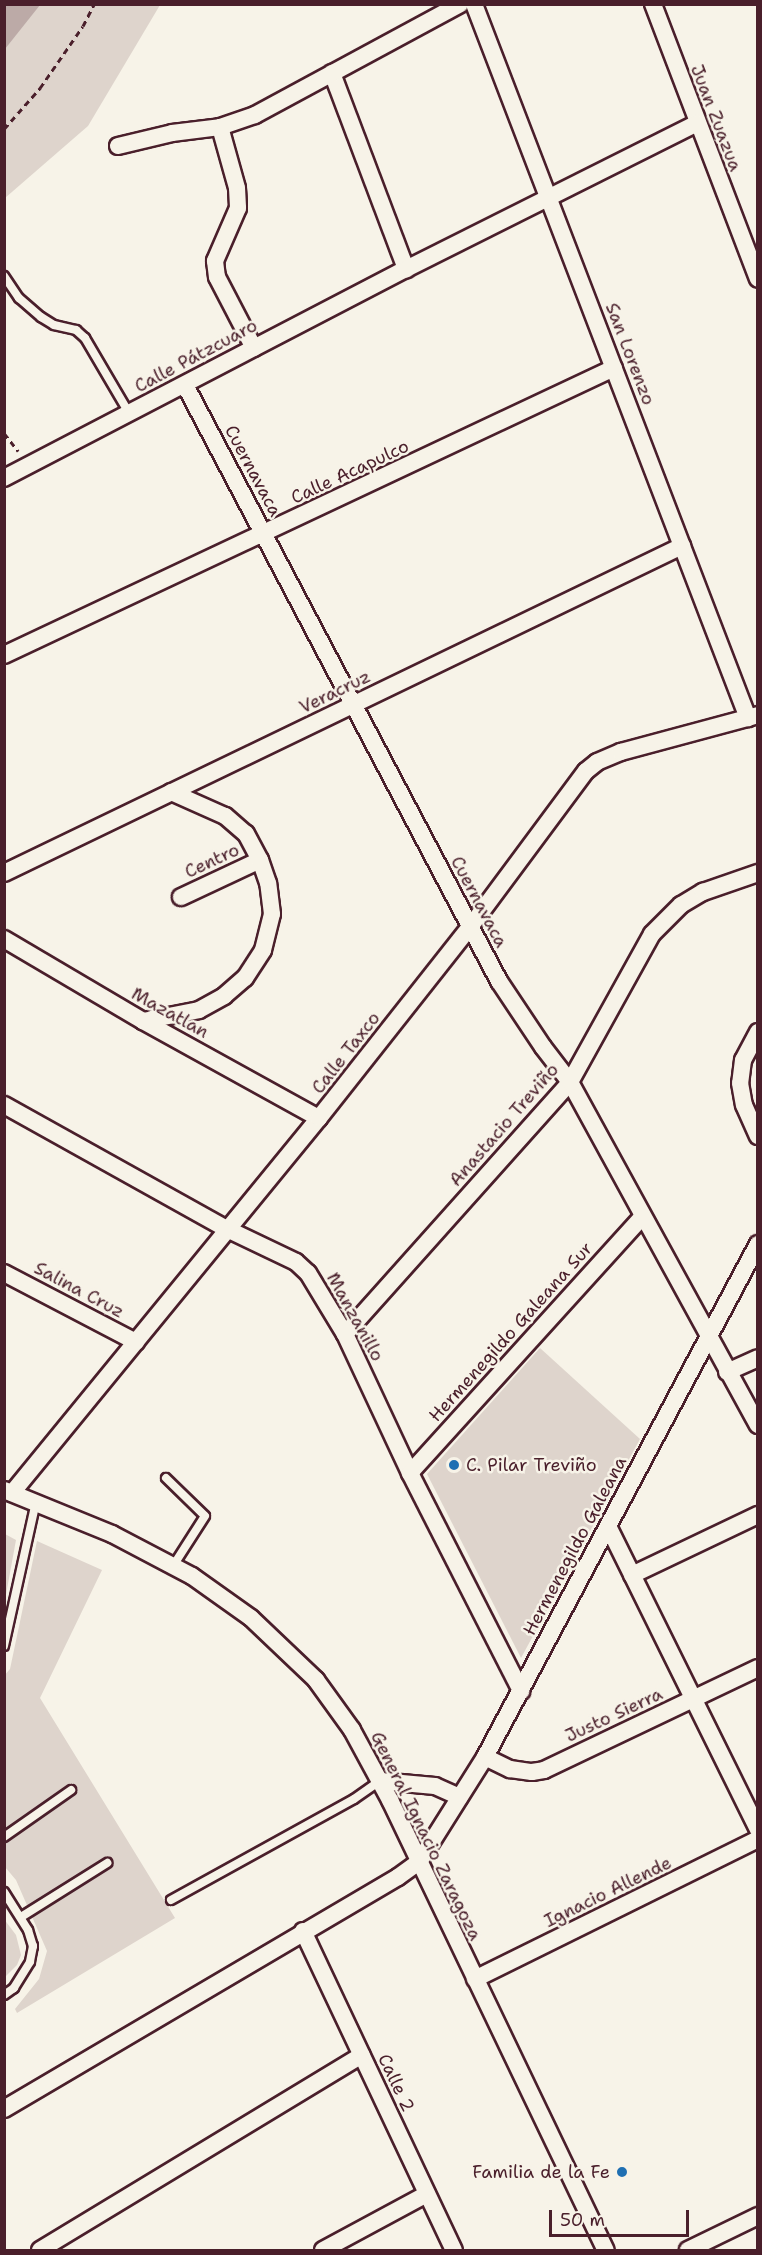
<!DOCTYPE html>
<meta charset="utf-8">
<style>
body{margin:0}
#map{position:relative;width:762px;height:2255px;overflow:hidden;background:#f7f3e8;font-family:"Shantell Sans",sans-serif}
div>[style]{position:absolute}
.green>*{inset:0;background:#ded4cc}
.water>*{inset:0;background:#bcaaa7}
.path>*{height:3px;margin-top:-1.5px;transform-origin:0;background:repeating-linear-gradient(90deg,#4a1f2b 0 6px,transparent 0 10.5px)}
.roads{filter:drop-shadow(2px 0 #4a1f2b) drop-shadow(-2px 0 #4a1f2b) drop-shadow(0 2px #4a1f2b) drop-shadow(0 -2px #4a1f2b)}
.lane>*{height:8px;margin:-4px;padding:0 4px;transform-origin:4px;border-radius:4px;background:#f7f3e8}
.street>*{height:16px;margin:-8px;padding:0 8px;transform-origin:8px;border-radius:8px;background:#f7f3e8}
.dots>*{width:16px;height:16px;translate:-50% -50%;box-sizing:border-box;border:3px solid #f7f3e8;border-radius:50%}
span{translate:-50% -50%;white-space:nowrap;text-align:center;line-height:1.15;-webkit-text-stroke:5px #f7f3e8;paint-order:stroke}
.street-label{font-size:18px;color:#4a1f2b}
.poi-label{font-size:18px;color:#4a1f2b}
.left{translate:0 -50%;text-align:left}
.right{translate:-100% -50%;text-align:right}
.frame{position:absolute;inset:0;border:6px solid #4a1f2b;pointer-events:none}
.scale{position:absolute;left:549px;top:2210px;width:140px;height:27px;box-sizing:border-box;border:3px solid #4a1f2b;border-top:0;padding-left:8px;font-size:18px;line-height:21px;white-space:nowrap;color:#4a1f2b;-webkit-text-stroke:4px #f7f3e8;paint-order:stroke}
</style>
<div id="map">
<div class="green">
<i style="clip-path:polygon(5px 5px,160px 5px,88px 126px,5px 198px)"></i>
<i style="clip-path:polygon(540px 1348px,640px 1439px,521px 1658px,427px 1474px)"></i>
<i style="clip-path:polygon(5px 1534px,16px 1540px,5px 1600px)"></i>
<i style="clip-path:polygon(37px 1541px,102px 1570px,40px 1698px,175px 1918px,17px 2013px,15px 2009px,39px 1979px,47px 1951px,16px 1880px,5px 1867px,4px 1676px,10px 1669px)"></i>
<i style="clip-path:polygon(4px 1919px,16px 1935px,21px 1955px,17px 1965px,5px 1977px)"></i>
</div>
<div class="water">
<i style="clip-path:polygon(5px 4px,40px 5px,5px 49px,4px 5px)"></i>
</div>
<div class="path">
<i style="left:4px;top:129px;width:55px;rotate:-48.7deg"></i>
<i style="left:40px;top:88px;width:75px;rotate:-55.3deg"></i>
<i style="left:83px;top:26px;width:25px;rotate:-63deg"></i>
<i style="left:4px;top:433px;width:23px;rotate:52deg"></i>
</div>
<div class="roads">
<div class="lane">
<i style="left:4px;top:276px;width:27px;rotate:56deg"></i>
<i style="left:19px;top:298px;width:29px;rotate:41deg"></i>
<i style="left:41px;top:317px;width:15px;rotate:32deg"></i>
<i style="left:54px;top:325px;width:23px;rotate:13deg"></i>
<i style="left:76px;top:330px;width:12px;rotate:42deg"></i>
<i style="left:85px;top:338px;width:87px;rotate:59.6deg"></i>
<i style="left:166px;top:1478px;width:54px;rotate:44.3deg"></i>
<i style="left:205px;top:1516px;width:59px;rotate:122.6deg"></i>
<i style="left:4px;top:1646px;width:148px;rotate:-77.5deg"></i>
<i style="left:4px;top:1837px;width:82px;rotate:-35deg"></i>
<i style="left:4px;top:1892px;width:45px;rotate:57.7deg"></i>
<i style="left:28px;top:1930px;width:17px;rotate:73deg"></i>
<i style="left:33px;top:1946px;width:16px;rotate:101deg"></i>
<i style="left:30px;top:1962px;width:31px;rotate:122deg"></i>
<i style="left:14px;top:1988px;width:12px;rotate:145deg"></i>
<i style="left:171px;top:1900px;width:209px;rotate:-28.9deg"></i>
<i style="left:354px;top:1799px;width:32px;rotate:-35deg"></i>
<i style="left:21px;top:1917px;width:102px;rotate:-32.1deg"></i>
</div>
<div class="street">
<i style="left:474px;top:4px;width:765px;rotate:69.01deg"></i>
<i style="left:653px;top:4px;width:294px;rotate:69.1deg"></i>
<i style="left:332px;top:73px;width:210px;rotate:69.3deg"></i>
<i style="left:220px;top:127px;width:63px;rotate:74.4deg"></i>
<i style="left:237px;top:188px;width:20px;rotate:87deg"></i>
<i style="left:238px;top:208px;width:58px;rotate:113.5deg"></i>
<i style="left:215px;top:261px;width:16px;rotate:83deg"></i>
<i style="left:217px;top:277px;width:80px;rotate:62.5deg"></i>
<i style="left:118px;top:146px;width:56px;rotate:-13.5deg"></i>
<i style="left:172px;top:133px;width:48px;rotate:-7.1deg"></i>
<i style="left:220px;top:127px;width:37px;rotate:-19deg"></i>
<i style="left:255px;top:115px;width:233px;rotate:-28.4deg"></i>
<i style="left:185px;top:385px;width:674px;rotate:62.22deg"></i>
<i style="left:499px;top:981px;width:79px;rotate:56.3deg"></i>
<i style="left:543px;top:1047px;width:44px;rotate:52.4deg"></i>
<i style="left:570px;top:1082px;width:391px;rotate:61.3deg"></i>
<i style="left:4px;top:478px;width:453px;rotate:-27.5deg"></i>
<i style="left:406px;top:269px;width:326px;rotate:-26.6deg"></i>
<i style="left:4px;top:655px;width:674px;rotate:-25.2deg"></i>
<i style="left:4px;top:873px;width:753px;rotate:-25.75deg"></i>
<i style="left:181px;top:897px;width:87px;rotate:-25.1deg"></i>
<i style="left:4px;top:939px;width:161px;rotate:30.5deg"></i>
<i style="left:143px;top:1021px;width:201px;rotate:28.9deg"></i>
<i style="left:143px;top:1021px;width:57px;rotate:-11.1deg"></i>
<i style="left:199px;top:1010px;width:29px;rotate:-29deg"></i>
<i style="left:224px;top:996px;width:28px;rotate:-41deg"></i>
<i style="left:245px;top:978px;width:33px;rotate:-57deg"></i>
<i style="left:263px;top:950px;width:37px;rotate:-76deg"></i>
<i style="left:272px;top:914px;width:31px;rotate:-97deg"></i>
<i style="left:268px;top:883px;width:24px;rotate:-109deg"></i>
<i style="left:260px;top:860px;width:30px;rotate:-118deg"></i>
<i style="left:246px;top:834px;width:28px;rotate:-139deg"></i>
<i style="left:225px;top:816px;width:59px;rotate:-156deg"></i>
<i style="left:758px;top:1032px;width:32px;rotate:118deg"></i>
<i style="left:743px;top:1060px;width:23px;rotate:97deg"></i>
<i style="left:740px;top:1083px;width:22px;rotate:80deg"></i>
<i style="left:744px;top:1105px;width:34px;rotate:66deg"></i>
<i style="left:4px;top:1105px;width:255px;rotate:29.1deg"></i>
<i style="left:227px;top:1229px;width:76px;rotate:25.6deg"></i>
<i style="left:296px;top:1262px;width:16px;rotate:43deg"></i>
<i style="left:308px;top:1273px;width:71px;rotate:58.8deg"></i>
<i style="left:345px;top:1334px;width:153px;rotate:64.9deg"></i>
<i style="left:410px;top:1473px;width:245px;rotate:63deg"></i>
<i style="left:4px;top:1273px;width:149px;rotate:27.6deg"></i>
<i style="left:345px;top:1334px;width:338px;rotate:-48.2deg"></i>
<i style="left:570px;top:1082px;width:169px;rotate:-61deg"></i>
<i style="left:652px;top:934px;width:41px;rotate:-45deg"></i>
<i style="left:681px;top:905px;width:26px;rotate:-31deg"></i>
<i style="left:703px;top:892px;width:58px;rotate:-19.1deg"></i>
<i style="left:727px;top:1372px;width:34px;rotate:-24deg"></i>
<i style="left:410px;top:1473px;width:345px;rotate:-47.8deg"></i>
<i style="left:4px;top:1490px;width:117px;rotate:22.2deg"></i>
<i style="left:112px;top:1534px;width:90px;rotate:27.7deg"></i>
<i style="left:192px;top:1576px;width:72px;rotate:35.4deg"></i>
<i style="left:251px;top:1618px;width:90px;rotate:43.6deg"></i>
<i style="left:316px;top:1680px;width:62px;rotate:54.2deg"></i>
<i style="left:352px;top:1730px;width:80px;rotate:61.5deg"></i>
<i style="left:390px;top:1800px;width:499px;rotate:64.4deg"></i>
<i style="left:12px;top:1493px;width:485px;rotate:-50.7deg"></i>
<i style="left:319px;top:1118px;width:243px;rotate:-51.7deg"></i>
<i style="left:470px;top:927px;width:194px;rotate:-53.4deg"></i>
<i style="left:586px;top:771px;width:14px;rotate:-39deg"></i>
<i style="left:597px;top:762px;width:26px;rotate:-23deg"></i>
<i style="left:621px;top:752px;width:142px;rotate:-15.1deg"></i>
<i style="left:608px;top:1526px;width:339px;rotate:63.7deg"></i>
<i style="left:632px;top:1575px;width:140px;rotate:-25.5deg"></i>
<i style="left:485px;top:1757px;width:28px;rotate:26deg"></i>
<i style="left:510px;top:1769px;width:22px;rotate:8deg"></i>
<i style="left:532px;top:1772px;width:12px;rotate:-9deg"></i>
<i style="left:544px;top:1770px;width:237px;rotate:-25.5deg"></i>
<i style="left:380px;top:1781px;width:55px;rotate:5.2deg"></i>
<i style="left:435px;top:1786px;width:27px;rotate:24deg"></i>
<i style="left:303px;top:1931px;width:353px;rotate:64.7deg"></i>
<i style="left:475px;top:1979px;width:316px;rotate:-26.3deg"></i>
<i style="left:4px;top:2109px;width:457px;rotate:-30.5deg"></i>
<i style="left:398px;top:1877px;width:26px;rotate:-36deg"></i>
<i style="left:419px;top:1862px;width:124px;rotate:-57.8deg"></i>
<i style="left:485px;top:1757px;width:581px;rotate:-61.98deg"></i>
<i style="left:40px;top:2250px;width:376px;rotate:-31.2deg"></i>
<i style="left:323px;top:2250px;width:118px;rotate:-28.3deg"></i>
<i style="left:688px;top:2250px;width:78px;rotate:-25.9deg"></i>
</div>
</div>
<div class="dots">
<i style="left:454px;top:1465px;background:#1f6fb2"></i>
<i style="left:622px;top:2172px;background:#1f6fb2"></i>
</div>
<div class="street-label">
<span style="left:716px;top:118px;rotate:69deg">Juan Zuazua</span>
<span style="left:630px;top:354px;rotate:69deg">San Lorenzo</span>
<span style="left:196px;top:356px;rotate:-28deg">Calle Pátzcuaro</span>
<span style="left:253px;top:471px;rotate:62deg">Cuernavaca</span>
<span style="left:350px;top:472px;rotate:-25deg">Calle Acapulco</span>
<span style="left:335px;top:692px;rotate:-26deg">Veracruz</span>
<span style="left:212px;top:861px;rotate:-25deg">Centro</span>
<span style="left:479px;top:902px;rotate:62deg">Cuernavaca</span>
<span style="left:170px;top:1013px;rotate:29deg">Mazatlan</span>
<span style="left:346px;top:1053px;rotate:-52deg">Calle Taxco</span>
<span style="left:504px;top:1125px;rotate:-49deg">Anastacio Treviño</span>
<span style="left:79px;top:1290px;rotate:28deg">Salina Cruz</span>
<span style="left:355px;top:1317px;rotate:61deg">Manzanillo</span>
<span style="left:511px;top:1332px;rotate:-48deg">Hermenegildo Galeana Sur</span>
<span style="left:575px;top:1546px;rotate:-62deg">Hermenegildo Galeana</span>
<span style="left:614px;top:1715px;rotate:-25deg">Justo Sierra</span>
<span style="left:426px;top:1836px;rotate:64deg">General Ignacio Zaragoza</span>
<span style="left:608px;top:1892px;rotate:-26deg">Ignacio Allende</span>
<span style="left:396px;top:2083px;rotate:65deg">Calle 2</span>
</div>
<div class="poi-label">
<span class="left" style="left:466px;top:1465px">C. Pilar Treviño</span>
<span class="right" style="left:610px;top:2172px">Familia de la Fe</span>
</div>
<div class="frame"></div>
<div class="scale">50 m</div>
</div>
